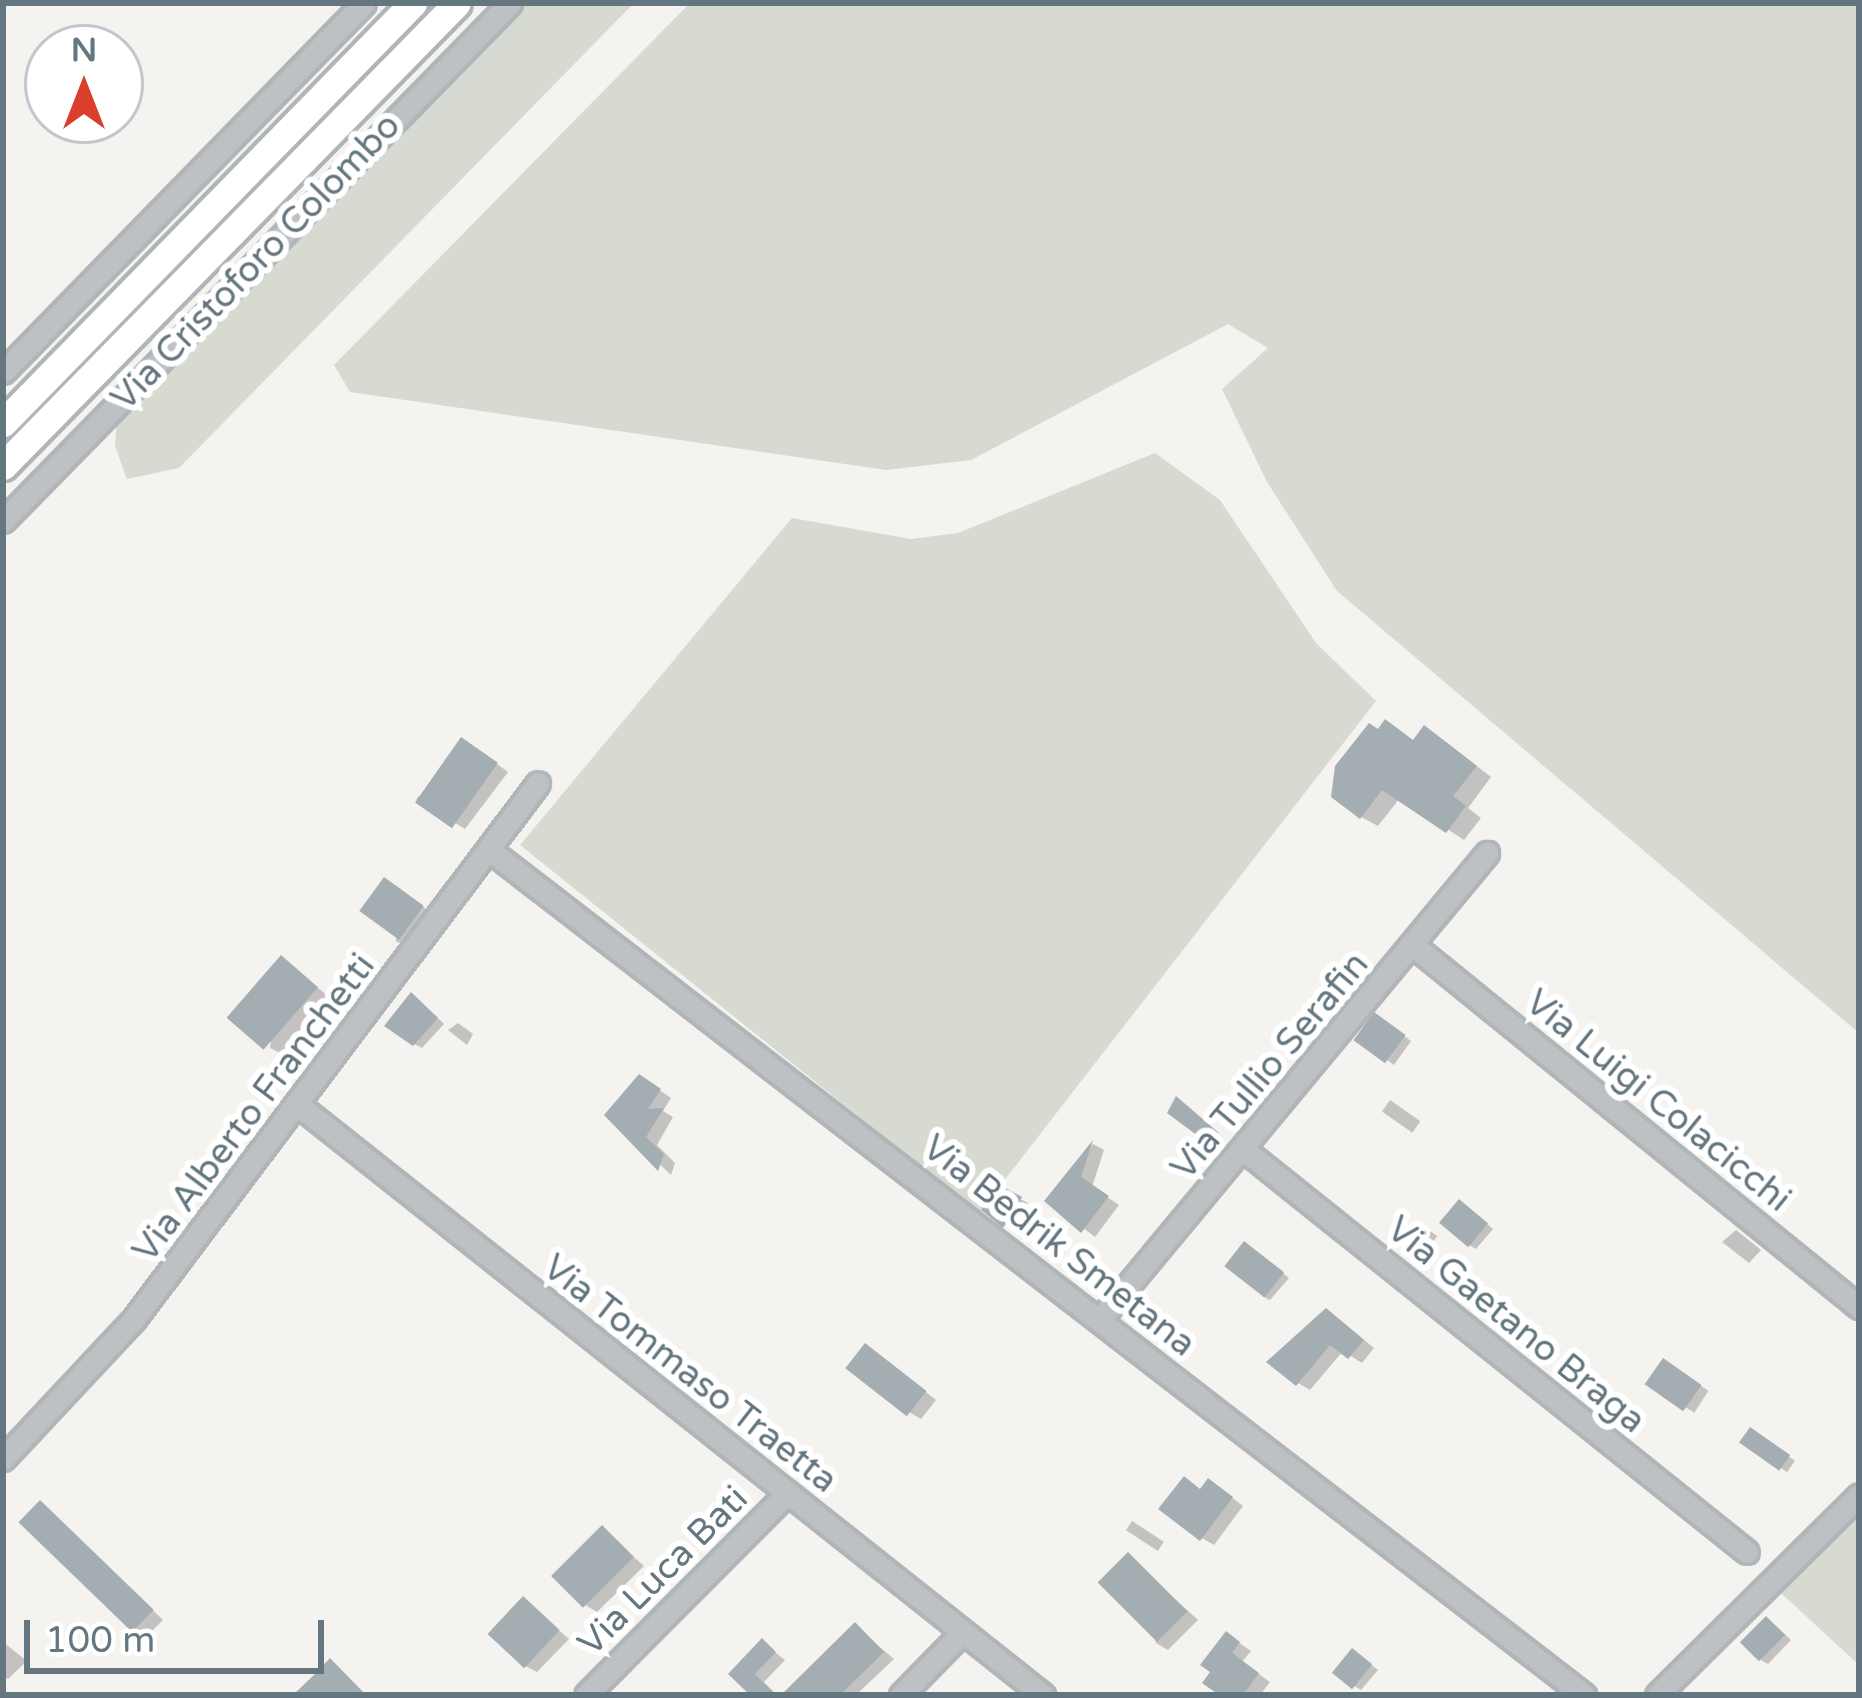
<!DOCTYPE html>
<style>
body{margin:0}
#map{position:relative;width:1862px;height:1698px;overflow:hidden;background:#f4f3f0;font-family:"Varela Round",sans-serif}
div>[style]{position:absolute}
.green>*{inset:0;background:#d6dad1}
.shadow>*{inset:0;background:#0003;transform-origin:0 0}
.building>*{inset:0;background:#a4adb1;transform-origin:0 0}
.roads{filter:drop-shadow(3px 0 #b0b5b8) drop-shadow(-3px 0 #b0b5b8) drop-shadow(0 3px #b0b5b8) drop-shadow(0 -3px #b0b5b8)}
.minor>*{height:21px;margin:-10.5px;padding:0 10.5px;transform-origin:10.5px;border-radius:10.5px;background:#bdc1c4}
.major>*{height:27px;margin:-13.5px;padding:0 13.5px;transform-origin:13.5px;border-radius:13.5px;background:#fff}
span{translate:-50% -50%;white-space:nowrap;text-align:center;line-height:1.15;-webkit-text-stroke:12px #fff;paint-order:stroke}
.street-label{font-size:36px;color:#64767f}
.frame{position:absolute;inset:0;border:6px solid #64767f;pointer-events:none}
.north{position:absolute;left:24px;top:24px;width:120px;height:120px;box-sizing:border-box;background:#fff;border:3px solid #c1c8cc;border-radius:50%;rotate:0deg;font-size:33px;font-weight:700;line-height:48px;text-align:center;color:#64767f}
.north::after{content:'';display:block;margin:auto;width:42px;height:54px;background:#d93f2a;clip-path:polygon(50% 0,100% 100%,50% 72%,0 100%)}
.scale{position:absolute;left:24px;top:1620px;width:300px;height:54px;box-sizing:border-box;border:6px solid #64767f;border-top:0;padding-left:15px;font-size:36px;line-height:42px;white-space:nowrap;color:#64767f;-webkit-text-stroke:9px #fff;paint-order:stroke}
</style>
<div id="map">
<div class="green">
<i style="clip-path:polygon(524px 3px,634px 3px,179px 468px,127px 479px,115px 446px,117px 417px)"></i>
<i style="clip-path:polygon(690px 3px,1859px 3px,1859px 1033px,1337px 591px,1267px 482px,1222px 389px,1268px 348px,1228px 324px,971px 460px,886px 470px,350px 392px,334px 365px)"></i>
<i style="clip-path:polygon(1155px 453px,1220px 500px,1316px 643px,1376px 701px,979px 1213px,520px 845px,792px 518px,911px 539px,958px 533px)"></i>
<i style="clip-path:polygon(1859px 1495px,1859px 1665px,1770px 1583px)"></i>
</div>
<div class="shadow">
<i style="clip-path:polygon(1442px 739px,1491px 777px,1468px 808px,1481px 818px,1464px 840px,1400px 798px,1378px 826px,1361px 817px,1415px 742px)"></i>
<i style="clip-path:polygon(474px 747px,508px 772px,465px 829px,416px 799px)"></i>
<i style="clip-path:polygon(397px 887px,434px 915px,408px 948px,396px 941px)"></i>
<i style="clip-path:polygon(281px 958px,328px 996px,282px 1054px,270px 1048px)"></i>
<i style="clip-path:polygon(419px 1000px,444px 1024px,422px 1048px,414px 1044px)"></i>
<i style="clip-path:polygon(1382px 1020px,1411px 1041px,1394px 1065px,1356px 1038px)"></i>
<i style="clip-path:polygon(458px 1023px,473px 1034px,467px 1045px,448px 1030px)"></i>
<i style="clip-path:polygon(652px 1085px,671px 1098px,663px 1111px,673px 1117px,657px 1145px,675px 1163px,671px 1175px,608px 1115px)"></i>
<i style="left:1390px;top:1100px;width:37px;height:14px;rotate:35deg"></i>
<i style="clip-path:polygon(1184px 1105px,1225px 1139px,1219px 1147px,1212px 1143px)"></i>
<i style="clip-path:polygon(1093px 1144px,1104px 1150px,1092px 1187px,1119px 1205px,1095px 1237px,1048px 1201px)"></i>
<i style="clip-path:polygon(999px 1188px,1028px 1203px,1012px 1229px,985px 1210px)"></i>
<i style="clip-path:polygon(1467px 1207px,1493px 1229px,1476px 1249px,1469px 1245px)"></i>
<i style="left:1420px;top:1224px;width:21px;height:25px;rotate:35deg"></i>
<i style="clip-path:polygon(1736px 1230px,1761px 1250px,1749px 1263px,1722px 1242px)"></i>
<i style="clip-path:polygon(1252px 1249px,1289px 1278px,1270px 1300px,1262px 1296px)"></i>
<i style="clip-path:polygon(1339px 1319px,1374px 1348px,1362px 1363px,1343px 1351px,1310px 1390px,1298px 1383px)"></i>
<i style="clip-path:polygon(877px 1354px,936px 1400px,921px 1419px,909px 1412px)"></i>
<i style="left:1664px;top:1362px;width:53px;height:26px;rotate:33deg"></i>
<i style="left:1751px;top:1431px;width:53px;height:14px;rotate:34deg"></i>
<i style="clip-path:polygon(1221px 1489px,1243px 1506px,1214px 1545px,1202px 1538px,1202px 1491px)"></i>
<i style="clip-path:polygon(41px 1503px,163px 1620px,145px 1638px,132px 1631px)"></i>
<i style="left:1132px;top:1521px;width:38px;height:11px;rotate:33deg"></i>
<i style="clip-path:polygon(602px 1529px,644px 1566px,597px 1612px,585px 1605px)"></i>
<i style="clip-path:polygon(1128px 1556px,1198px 1620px,1168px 1650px,1156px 1643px)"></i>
<i style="clip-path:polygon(524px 1600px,569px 1639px,537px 1672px,525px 1666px)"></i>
<i style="clip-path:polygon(1774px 1624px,1791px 1640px,1768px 1664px,1761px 1660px)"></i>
<i style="clip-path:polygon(855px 1626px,894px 1659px,856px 1695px,785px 1695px)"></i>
<i style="clip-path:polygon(3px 1642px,27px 1661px,8px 1679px,3px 1676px)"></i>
<i style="clip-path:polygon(762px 1642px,785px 1660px,764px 1682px,777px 1695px,755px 1695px,732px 1674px)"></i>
<i style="clip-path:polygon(1238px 1642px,1251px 1651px,1242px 1662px,1270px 1682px,1260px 1695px,1224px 1695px,1206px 1682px)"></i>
<i style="clip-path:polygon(1360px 1656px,1378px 1670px,1361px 1690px,1354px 1686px)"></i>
</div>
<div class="building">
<i style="clip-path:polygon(1385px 719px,1413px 740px,1424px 725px,1477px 766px,1453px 796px,1466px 806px,1446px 833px,1382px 790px,1360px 819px,1331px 797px,1335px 766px,1369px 723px,1378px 729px)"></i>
<i style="left:461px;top:737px;width:45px;height:80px;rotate:35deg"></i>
<i style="left:384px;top:877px;width:49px;height:42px;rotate:36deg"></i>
<i style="left:281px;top:955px;width:49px;height:83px;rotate:41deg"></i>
<i style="clip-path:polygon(411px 992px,438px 1018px,413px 1046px,384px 1026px)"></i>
<i style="left:1374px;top:1012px;width:39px;height:35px;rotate:36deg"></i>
<i style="clip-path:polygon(639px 1074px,661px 1089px,648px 1109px,664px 1108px,646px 1137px,664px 1154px,658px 1171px,604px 1115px)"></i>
<i style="clip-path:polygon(1176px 1096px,1219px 1133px,1210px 1145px,1167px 1113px)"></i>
<i style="clip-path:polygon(1093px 1140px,1081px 1177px,1109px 1196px,1081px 1233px,1044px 1201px)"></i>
<i style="clip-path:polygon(998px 1184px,1022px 1197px,1003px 1228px,981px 1210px)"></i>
<i style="left:1459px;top:1199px;width:38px;height:31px;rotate:40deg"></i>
<i style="left:1244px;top:1241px;width:51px;height:32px;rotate:38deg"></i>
<i style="clip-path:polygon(1326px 1308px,1364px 1340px,1348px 1359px,1330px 1345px,1296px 1386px,1266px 1362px)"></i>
<i style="left:865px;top:1343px;width:78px;height:32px;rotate:38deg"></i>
<i style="left:1663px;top:1358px;width:47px;height:32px;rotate:35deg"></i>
<i style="left:1750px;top:1427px;width:49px;height:19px;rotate:35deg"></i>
<i style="clip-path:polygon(1184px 1476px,1200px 1489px,1208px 1478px,1233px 1497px,1200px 1541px,1158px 1509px)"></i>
<i style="left:40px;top:1500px;width:158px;height:31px;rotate:44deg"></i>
<i style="left:602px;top:1525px;width:45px;height:72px;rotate:45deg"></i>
<i style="left:1128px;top:1552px;width:84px;height:43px;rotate:45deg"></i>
<i style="left:523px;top:1596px;width:50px;height:52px;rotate:43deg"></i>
<i style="left:1766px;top:1616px;width:27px;height:37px;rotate:45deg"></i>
<i style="clip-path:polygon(855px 1622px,884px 1652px,840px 1695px,781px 1695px)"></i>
<i style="clip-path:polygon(1226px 1631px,1240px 1642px,1232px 1653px,1259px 1673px,1243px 1695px,1219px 1695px,1202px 1683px,1210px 1672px,1200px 1665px)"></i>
<i style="clip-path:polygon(762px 1638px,776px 1652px,755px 1674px,776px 1695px,750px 1695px,728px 1674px)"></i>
<i style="left:1352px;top:1648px;width:26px;height:32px;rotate:39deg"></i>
<i style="clip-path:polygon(330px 1658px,366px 1695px,293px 1695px,316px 1673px)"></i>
</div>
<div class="roads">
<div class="minor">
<i style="left:3px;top:372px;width:516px;rotate:-45.63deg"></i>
<i style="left:3px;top:521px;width:725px;rotate:-45.61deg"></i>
<i style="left:492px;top:852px;width:1380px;rotate:37.67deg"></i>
<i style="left:1415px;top:947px;width:572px;rotate:39.04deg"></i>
<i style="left:297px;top:1104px;width:952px;rotate:38.39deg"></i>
<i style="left:1243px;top:1149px;width:645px;rotate:38.65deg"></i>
<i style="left:1100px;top:1319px;width:606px;rotate:-50.29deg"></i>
<i style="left:3px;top:1459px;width:192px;rotate:-46.9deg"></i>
<i style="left:134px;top:1319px;width:671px;rotate:-52.99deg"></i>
<i style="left:586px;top:1695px;width:285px;rotate:-45.1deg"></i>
<i style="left:901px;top:1695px;width:87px;rotate:-45.5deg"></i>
<i style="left:1657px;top:1695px;width:284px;rotate:-44.7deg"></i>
</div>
<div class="major">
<i style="left:3px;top:423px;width:587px;rotate:-45.69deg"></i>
<i style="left:3px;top:466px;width:648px;rotate:-45.56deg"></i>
</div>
</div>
<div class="street-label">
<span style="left:256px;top:262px;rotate:-46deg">Via Cristoforo Colombo</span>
<span style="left:1270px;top:1066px;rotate:-50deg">Via Tullio Serafin</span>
<span style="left:1658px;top:1101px;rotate:39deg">Via Luigi Colacicchi</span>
<span style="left:254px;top:1108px;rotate:-53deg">Via Alberto Franchetti</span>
<span style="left:1059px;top:1246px;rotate:38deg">Via Bedrik Smetana</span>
<span style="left:1516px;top:1325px;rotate:39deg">Via Gaetano Braga</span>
<span style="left:690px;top:1374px;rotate:38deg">Via Tommaso Traetta</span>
<span style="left:663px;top:1571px;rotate:-45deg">Via Luca Bati</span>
</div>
<div class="frame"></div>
<div class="north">N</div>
<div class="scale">100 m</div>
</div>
